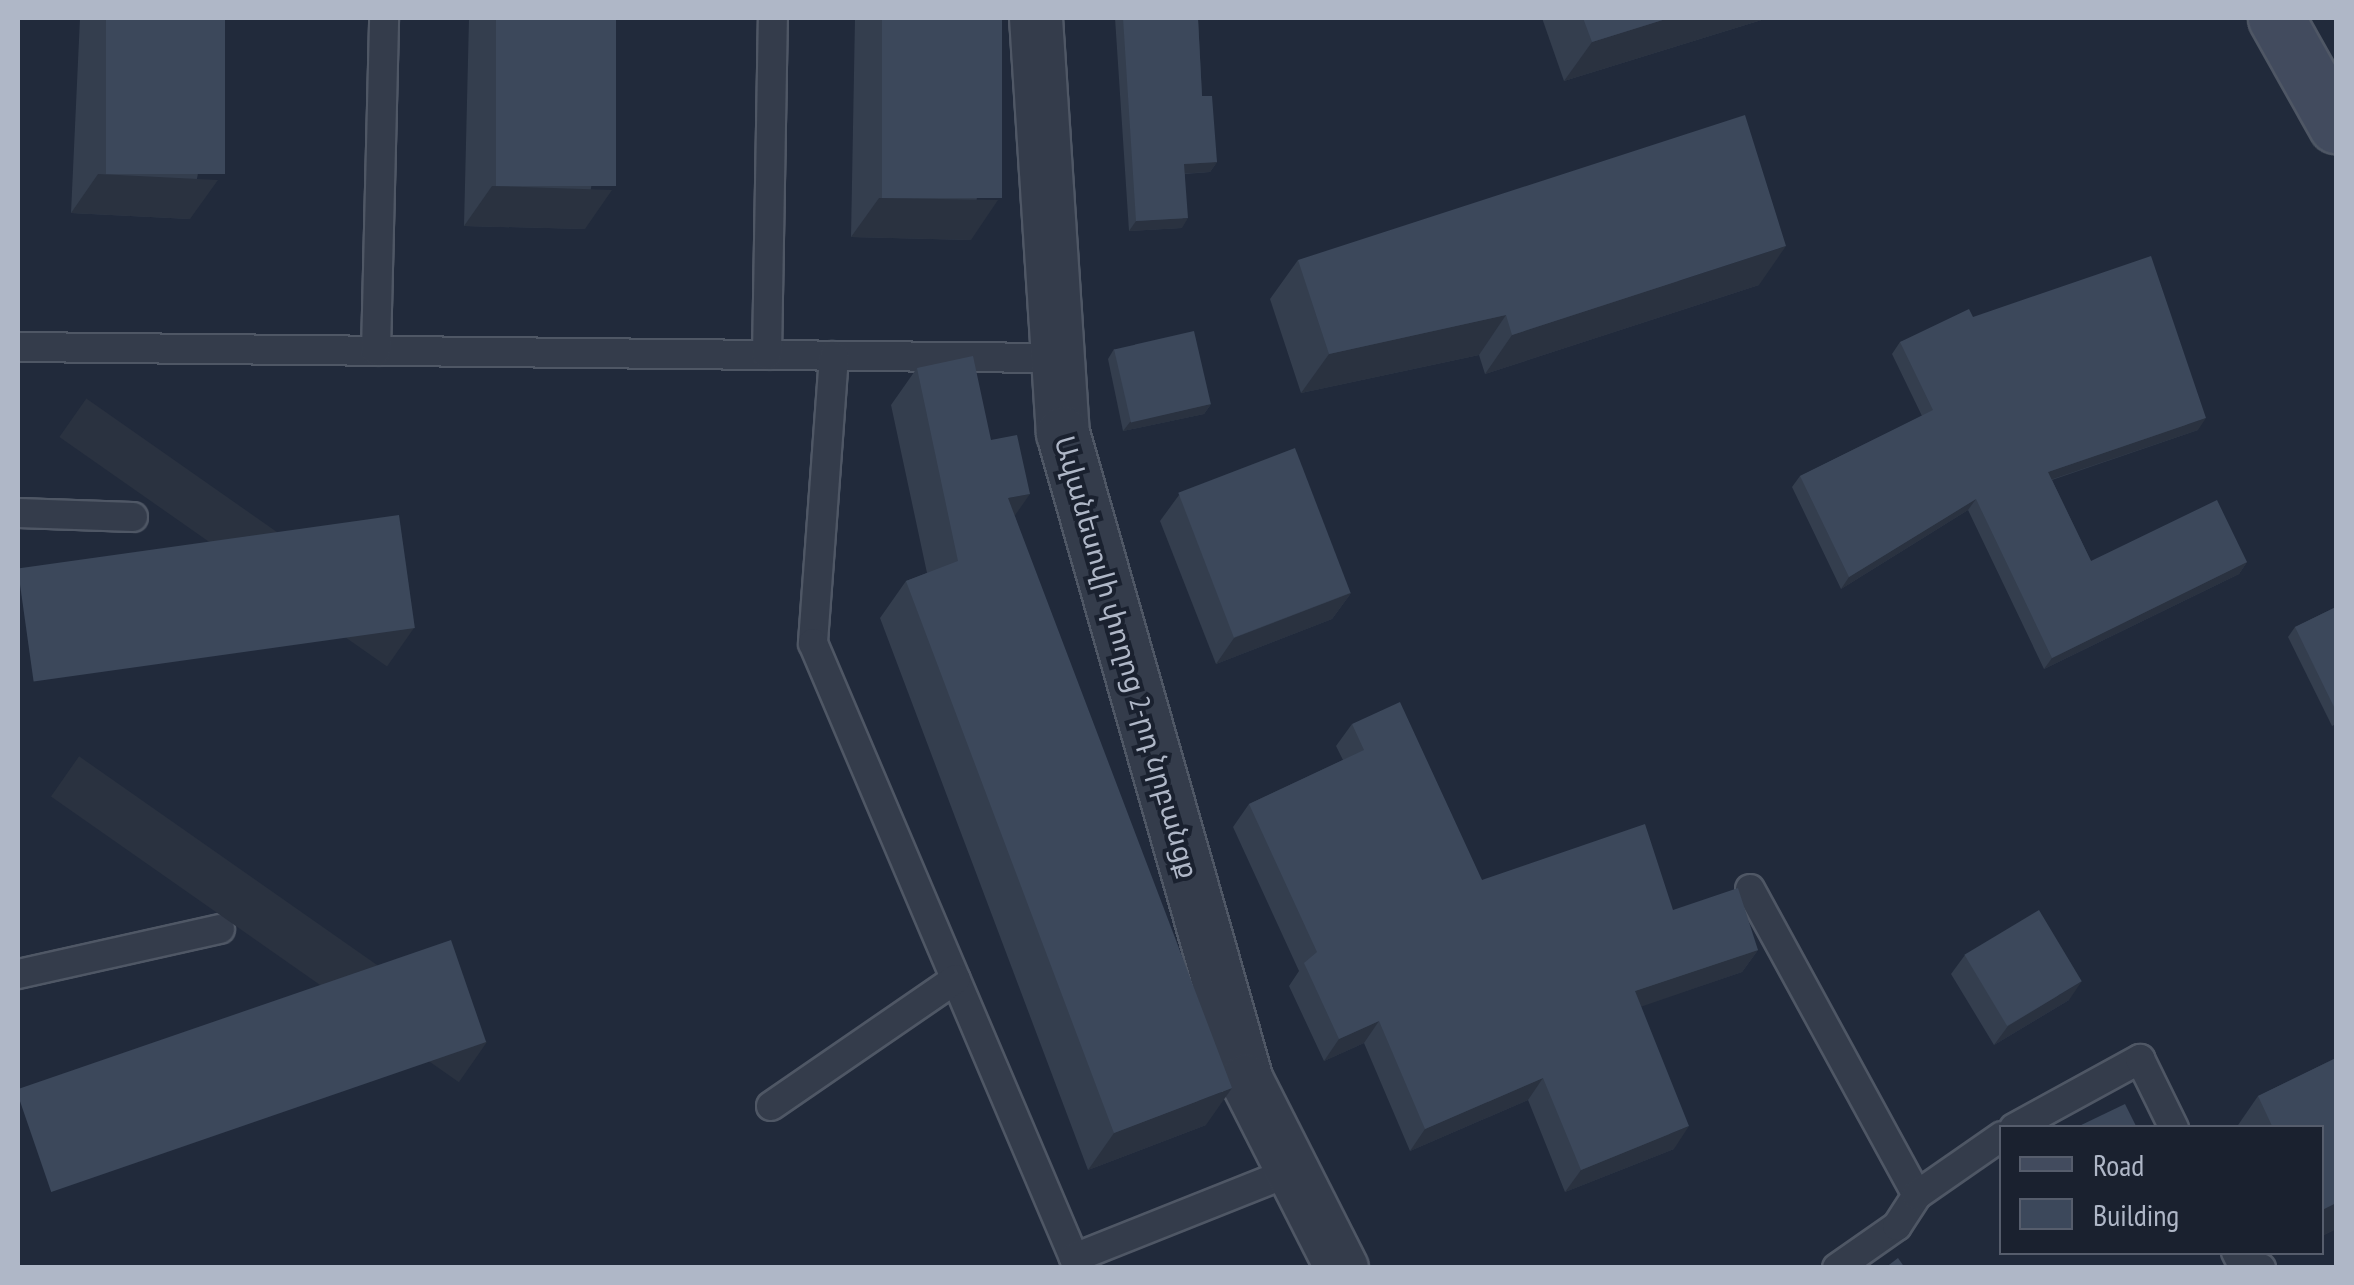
<!DOCTYPE html>
<meta charset="utf-8">
<style>
body{margin:0}
#map{position:relative;width:2354px;height:1285px;overflow:hidden;background:#212a3b;font-family:"PT Sans Narrow","Noto Sans Armenian",sans-serif}
div>[style]{position:absolute}
.roads{filter:drop-shadow(2px 0 #4f5765) drop-shadow(-2px 0 #4f5765) drop-shadow(0 2px #4f5765) drop-shadow(0 -2px #4f5765)}
.service>*{height:28px;margin:-14px;padding:0 14px;transform-origin:14px;border-radius:14px;background:#343c4b}
.minor>*{height:52px;margin:-26px;padding:0 26px;transform-origin:26px;border-radius:26px;background:#343c4b}
.secondary>*{height:55px;margin:-27.5px;padding:0 27.5px;transform-origin:27.5px;border-radius:27.5px;background:#424b5e}
.wall>*{inset:0;background:#343e4e}
.shaded-wall>*{inset:0;background:#2a3240;transform-origin:0 0}
.building>*{inset:0;background:#3c485b;transform-origin:0 0}
span{translate:-50% -50%;white-space:nowrap;text-align:center;line-height:1.15;-webkit-text-stroke:8px #1a212f;paint-order:stroke}
.street-label{font-size:28px;color:#afb7c7}
.frame{position:absolute;inset:0;border:20px solid #afb7c7;pointer-events:none}
.legend{position:absolute;left:1999px;top:1125px;width:325px;height:130px;box-sizing:border-box;background:#1a212f;border:2px solid #565d6c;margin:0;padding:12px 18px;list-style:none;font-size:30px;color:#afb7c7}
.legend li{display:flex;align-items:center;gap:20px;height:50px}
.legend b{width:50px;border:2px solid #565d6c}
</style>
<div id="map">
<div class="roads">
<div class="service">
<i style="left:18px;top:347px;width:1036px;rotate:0.61deg"></i>
<i style="left:376px;top:351px;width:333px;rotate:-88.6deg"></i>
<i style="left:767px;top:355px;width:337px;rotate:-89deg"></i>
<i style="left:834px;top:356px;width:288px;rotate:94.2deg"></i>
<i style="left:813px;top:643px;width:668px;rotate:67deg"></i>
<i style="left:1074px;top:1258px;width:236px;rotate:-21.7deg"></i>
<i style="left:18px;top:513px;width:115px;rotate:2deg"></i>
<i style="left:1750px;top:889px;width:349px;rotate:61.4deg"></i>
<i style="left:18px;top:974px;width:207px;rotate:-12.6deg"></i>
<i style="left:771px;top:1106px;width:224px;rotate:-34.5deg"></i>
<i style="left:2014px;top:1128px;width:144px;rotate:-28.7deg"></i>
<i style="left:2140px;top:1059px;width:77px;rotate:63.8deg"></i>
<i style="left:2236px;top:1252px;width:11px;rotate:63deg"></i>
<i style="left:2241px;top:1262px;width:21px;rotate:17deg"></i>
<i style="left:1837px;top:1268px;width:73px;rotate:-35deg"></i>
<i style="left:1897px;top:1226px;width:37px;rotate:-57deg"></i>
<i style="left:1917px;top:1195px;width:103px;rotate:-34.8deg"></i>
</div>
<div class="minor">
<i style="left:1036px;top:18px;width:416px;rotate:86.3deg"></i>
<i style="left:1063px;top:433px;width:674px;rotate:74.15deg"></i>
<i style="left:1247px;top:1081px;width:210px;rotate:63.1deg"></i>
</div>
<div class="secondary">
<i style="left:2276px;top:18px;width:123px;rotate:60.7deg"></i>
</div>
</div>
<div class="wall">
<i style="clip-path:polygon(80px 18px,225px 18px,190px 219px,71px 213px)"></i>
<i style="clip-path:polygon(469px 18px,616px 18px,585px 229px,464px 226px)"></i>
<i style="clip-path:polygon(855px 18px,1002px 18px,971px 240px,851px 237px)"></i>
<i style="clip-path:polygon(1115px 18px,1198px 18px,1202px 96px,1217px 162px,1210px 172px,1185px 174px,1182px 228px,1129px 231px)"></i>
<i style="clip-path:polygon(1542px 18px,1768px 18px,1564px 81px)"></i>
<i style="clip-path:polygon(1298px 260px,1759px 285px,1485px 374px,1479px 355px,1301px 393px,1270px 299px)"></i>
<i style="clip-path:polygon(1973px 317px,2198px 430px,2052px 480px,2091px 561px,2247px 562px,2239px 574px,2044px 669px,1968px 510px,1841px 589px,1792px 487px,1800px 476px,1922px 416px,1892px 354px,1900px 342px)"></i>
<i style="clip-path:polygon(1114px 349px,1211px 404px,1204px 414px,1123px 431px,1108px 359px)"></i>
<i style="clip-path:polygon(917px 368px,991px 440px,1206px 1125px,1088px 1170px,880px 618px,906px 581px,927px 573px,891px 405px)"></i>
<i style="clip-path:polygon(1179px 495px,1351px 593px,1332px 619px,1216px 664px,1160px 521px)"></i>
<i style="clip-path:polygon(2336px 607px,2336px 724px,2332px 726px,2288px 637px,2295px 627px)"></i>
<i style="clip-path:polygon(1352px 724px,1482px 880px,1673px 910px,1758px 950px,1742px 972px,1641px 1006px,1674px 1149px,1565px 1192px,1528px 1100px,1410px 1151px,1364px 1043px,1324px 1061px,1289px 986px,1299px 971px,1233px 827px,1249px 804px,1343px 760px,1336px 746px)"></i>
<i style="clip-path:polygon(1965px 955px,2069px 1000px,1994px 1045px,1951px 974px)"></i>
<i style="clip-path:polygon(2336px 1058px,2336px 1229px,2322px 1236px,2322px 1128px,2236px 1128px,2258px 1096px)"></i>
</div>
<div class="shaded-wall">
<i style="clip-path:polygon(1669px 18px,1768px 18px,1564px 81px,1592px 42px)"></i>
<i style="clip-path:polygon(1217px 162px,1210px 172px,1178px 174px,1184px 164px)"></i>
<i style="clip-path:polygon(98px 174px,218px 180px,190px 219px,71px 213px)"></i>
<i style="clip-path:polygon(492px 186px,612px 190px,585px 229px,464px 226px)"></i>
<i style="clip-path:polygon(879px 198px,998px 200px,971px 240px,851px 237px)"></i>
<i style="clip-path:polygon(1188px 218px,1182px 228px,1129px 231px,1136px 221px)"></i>
<i style="clip-path:polygon(1786px 246px,1759px 285px,1485px 374px,1512px 335px)"></i>
<i style="clip-path:polygon(1506px 315px,1479px 355px,1301px 393px,1329px 354px)"></i>
<i style="clip-path:polygon(1211px 404px,1204px 414px,1123px 431px,1130px 422px)"></i>
<i style="clip-path:polygon(2206px 418px,2198px 430px,2041px 483px,2048px 472px)"></i>
<i style="clip-path:polygon(1030px 494px,1004px 531px,1008px 498px)"></i>
<i style="clip-path:polygon(1976px 499px,1968px 510px,1841px 589px,1849px 577px)"></i>
<i style="clip-path:polygon(2247px 562px,2239px 574px,2044px 669px,2052px 658px)"></i>
<i style="clip-path:polygon(1351px 593px,1332px 619px,1216px 664px,1234px 638px)"></i>
<i style="left:414px;top:628px;width:47px;height:400px;rotate:125deg"></i>
<i style="clip-path:polygon(1758px 950px,1742px 972px,1620px 1014px,1635px 991px)"></i>
<i style="clip-path:polygon(2082px 981px,2069px 1000px,1994px 1045px,2008px 1026px)"></i>
<i style="clip-path:polygon(1379px 1021px,1364px 1043px,1324px 1061px,1339px 1039px)"></i>
<i style="left:487px;top:1042px;width:49px;height:498px;rotate:125deg"></i>
<i style="clip-path:polygon(1543px 1078px,1528px 1100px,1410px 1151px,1425px 1129px)"></i>
<i style="clip-path:polygon(1232px 1088px,1206px 1125px,1088px 1170px,1114px 1133px)"></i>
<i style="clip-path:polygon(1689px 1126px,1674px 1149px,1565px 1192px,1581px 1170px)"></i>
<i style="clip-path:polygon(2336px 1203px,2336px 1229px,2322px 1236px,2322px 1210px)"></i>
</div>
<div class="building">
<i style="left:106px;top:18px;width:119px;height:156px"></i>
<i style="left:496px;top:18px;width:120px;height:168px"></i>
<i style="left:882px;top:18px;width:120px;height:180px"></i>
<i style="clip-path:polygon(1123px 18px,1198px 18px,1202px 96px,1212px 96px,1217px 162px,1184px 164px,1188px 218px,1136px 221px)"></i>
<i style="clip-path:polygon(1583px 18px,1669px 18px,1592px 42px)"></i>
<i style="clip-path:polygon(1745px 115px,1786px 246px,1512px 335px,1506px 315px,1329px 354px,1298px 260px)"></i>
<i style="clip-path:polygon(2151px 256px,2206px 418px,2048px 472px,2091px 561px,2217px 500px,2247px 562px,2052px 658px,1976px 499px,1849px 577px,1800px 476px,1933px 410px,1900px 342px,1969px 309px,1973px 317px)"></i>
<i style="left:1194px;top:331px;width:75px;height:82px;rotate:77deg"></i>
<i style="clip-path:polygon(973px 356px,991px 440px,1017px 435px,1030px 494px,1008px 498px,1232px 1088px,1114px 1133px,906px 581px,958px 561px,917px 368px)"></i>
<i style="left:1295px;top:448px;width:155px;height:125px;rotate:69deg"></i>
<i style="left:399px;top:515px;width:114px;height:385px;rotate:82deg"></i>
<i style="clip-path:polygon(2336px 607px,2336px 711px,2295px 627px)"></i>
<i style="clip-path:polygon(1400px 702px,1482px 880px,1645px 824px,1673px 910px,1738px 888px,1758px 950px,1635px 991px,1689px 1126px,1581px 1170px,1543px 1078px,1425px 1129px,1379px 1021px,1339px 1039px,1304px 963px,1317px 952px,1249px 804px,1364px 750px,1352px 724px)"></i>
<i style="left:2039px;top:910px;width:83px;height:87px;rotate:59deg"></i>
<i style="left:451px;top:940px;width:108px;height:460px;rotate:71deg"></i>
<i style="clip-path:polygon(2336px 1058px,2336px 1203px,2322px 1210px,2322px 1128px,2273px 1128px,2258px 1096px)"></i>
<i style="clip-path:polygon(2125px 1104px,2137px 1128px,2075px 1128px)"></i>
<i style="clip-path:polygon(1898px 1258px,1905px 1268px,1885px 1268px)"></i>
</div>
<div class="street-label">
<span style="left:1127px;top:657px;rotate:74deg">Ավանեսովի փողոց 2-րդ նրբանցք</span>
</div>
<div class="frame"></div>
<ul class="legend">
<li><b style="height:12px;background:#424b5e"></b>Road</li>
<li><b style="height:28px;background:#3c485b"></b>Building</li>
</ul>
</div>
